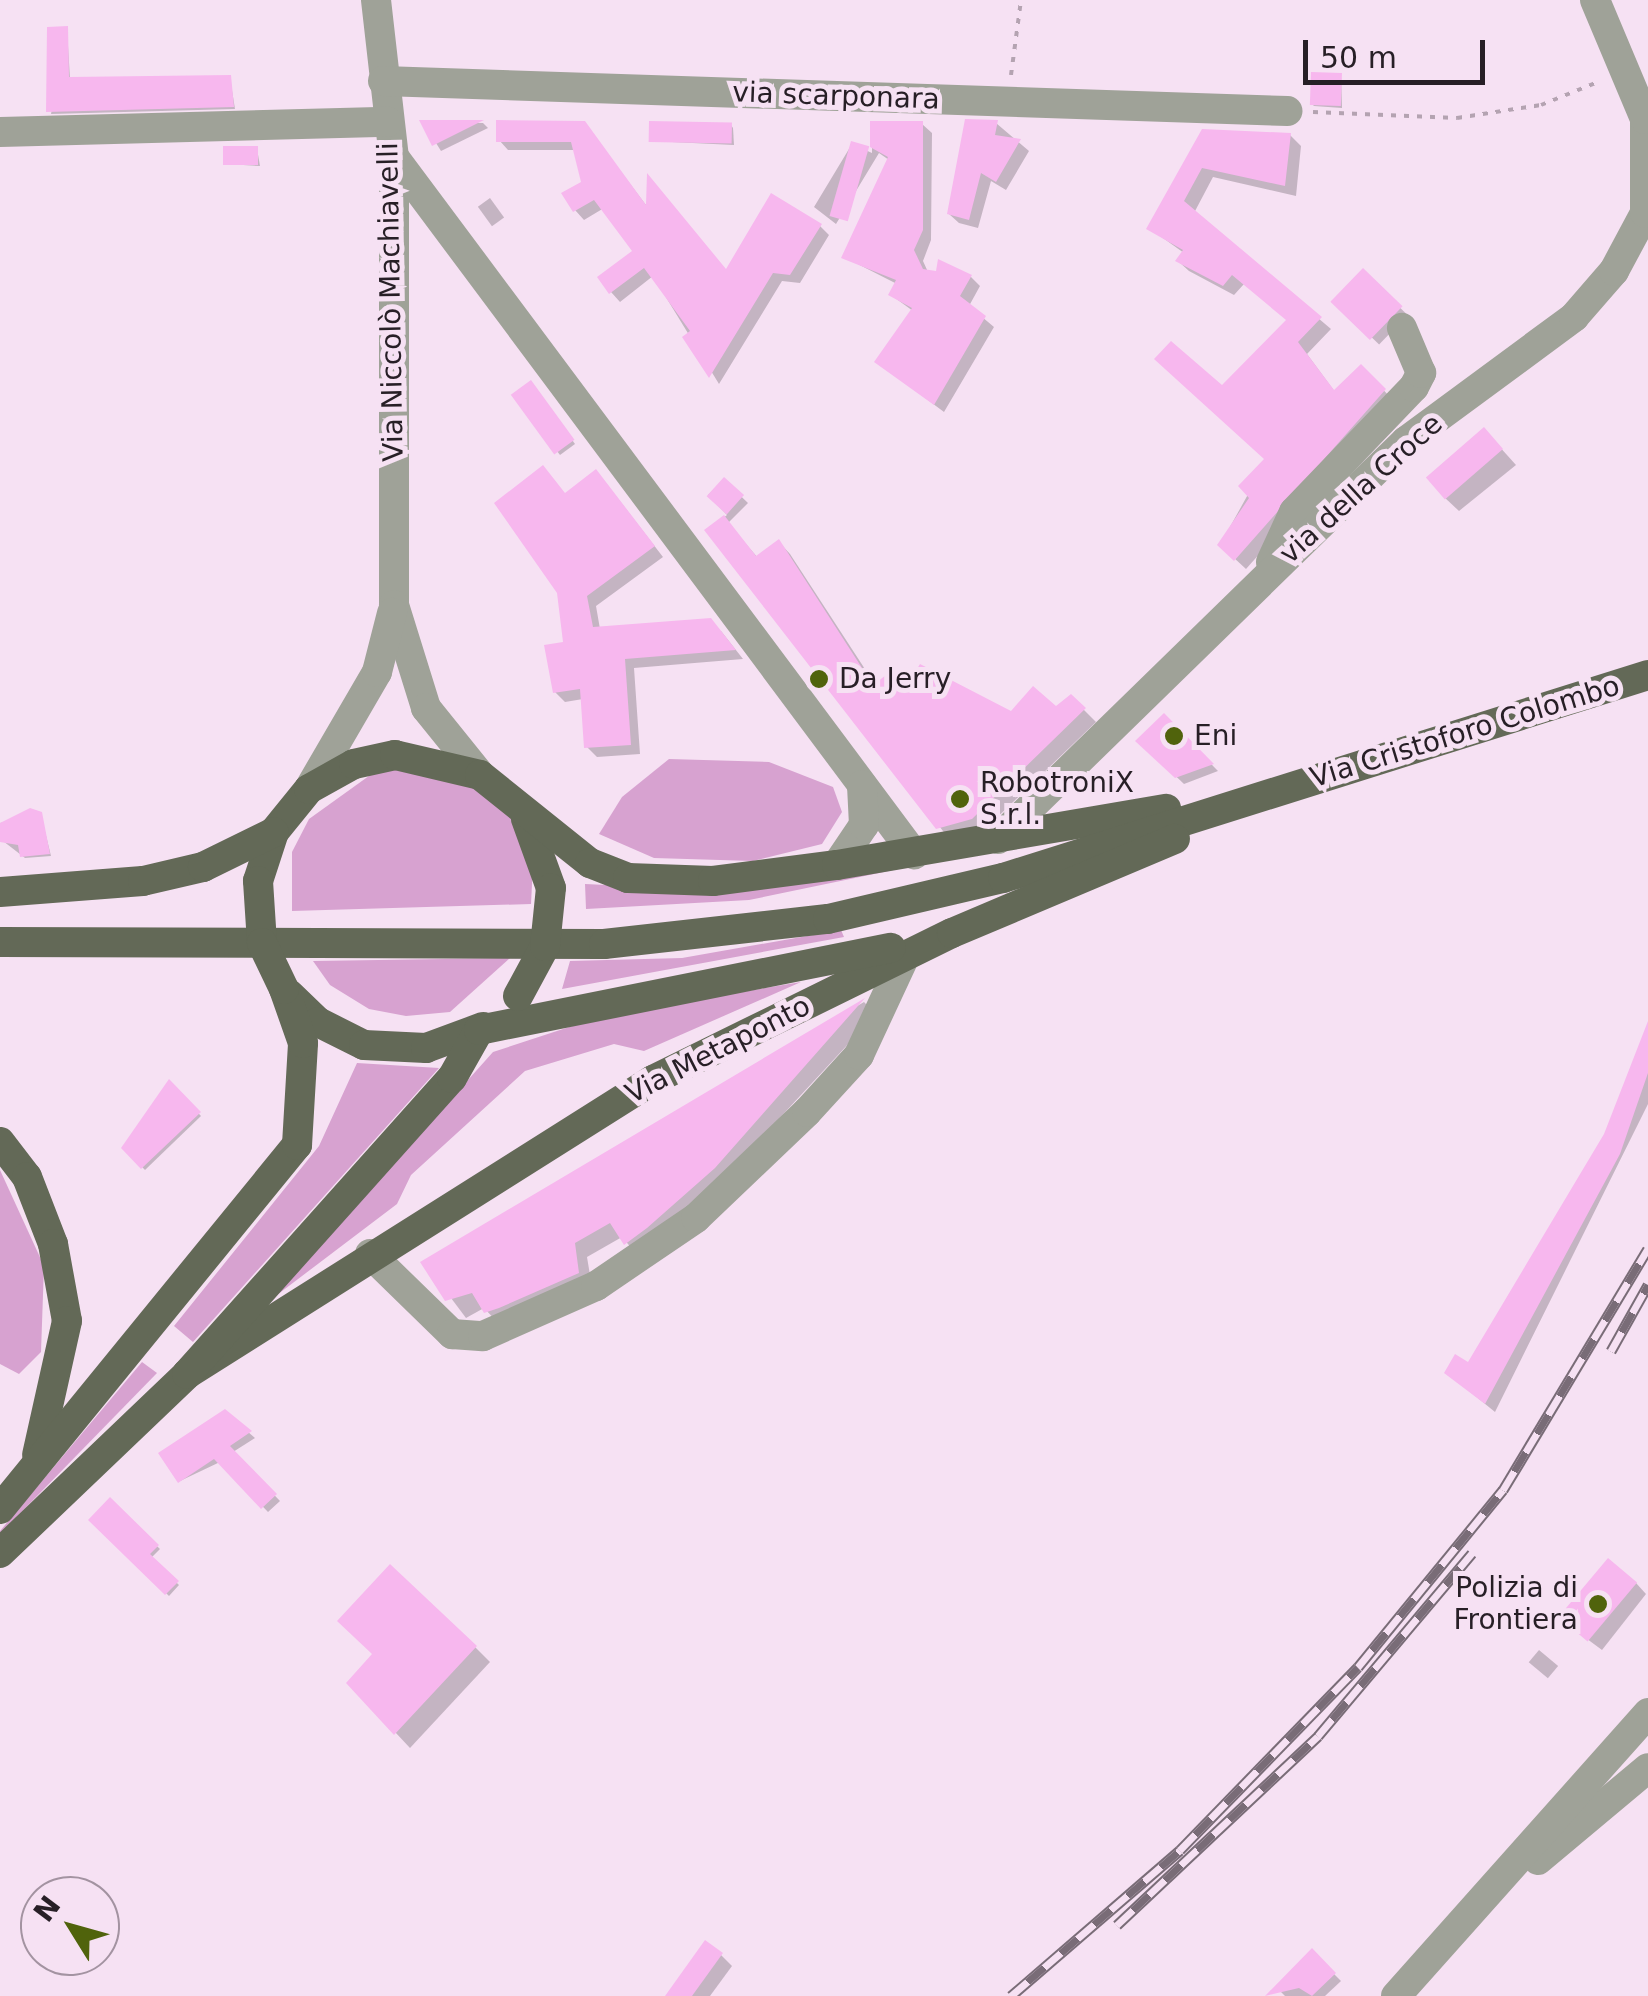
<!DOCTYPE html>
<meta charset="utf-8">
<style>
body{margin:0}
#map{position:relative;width:1648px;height:1996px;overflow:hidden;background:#f6e1f3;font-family:"DejaVu Sans",sans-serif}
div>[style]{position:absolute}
.green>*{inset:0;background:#d7a2d0}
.shadow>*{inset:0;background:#0003;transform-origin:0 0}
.building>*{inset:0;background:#f7b7ee;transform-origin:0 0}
.path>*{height:4px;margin-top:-2px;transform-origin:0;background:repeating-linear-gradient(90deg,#b4a3b1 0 5px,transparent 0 13px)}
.minor>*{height:30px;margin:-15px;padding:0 15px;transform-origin:15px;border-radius:15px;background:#9fa298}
.major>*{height:30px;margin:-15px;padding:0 15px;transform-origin:15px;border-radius:15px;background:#636957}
.rail>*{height:11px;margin-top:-5.5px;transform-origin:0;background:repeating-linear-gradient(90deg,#f6e1f3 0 22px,#796c77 0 44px);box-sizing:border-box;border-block:2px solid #796c77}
.major-bridge>*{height:30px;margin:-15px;padding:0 15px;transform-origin:15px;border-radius:15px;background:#636957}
.dots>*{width:28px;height:28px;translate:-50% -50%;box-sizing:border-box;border:5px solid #f6e1f3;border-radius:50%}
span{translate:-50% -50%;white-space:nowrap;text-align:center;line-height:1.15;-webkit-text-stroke:10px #f6e1f3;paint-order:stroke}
.street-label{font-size:28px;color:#271f26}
.poi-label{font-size:28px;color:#271f26}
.left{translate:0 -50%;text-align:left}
.right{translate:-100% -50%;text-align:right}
.north{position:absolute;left:20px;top:1876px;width:100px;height:100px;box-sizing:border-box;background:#f6e1f3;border:2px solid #a393a1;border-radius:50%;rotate:307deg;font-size:28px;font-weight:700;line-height:40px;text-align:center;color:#271f26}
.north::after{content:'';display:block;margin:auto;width:35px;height:45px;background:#50630c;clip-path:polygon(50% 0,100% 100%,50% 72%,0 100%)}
.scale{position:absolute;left:1303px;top:40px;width:182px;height:45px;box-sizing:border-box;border:5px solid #271f26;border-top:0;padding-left:12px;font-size:30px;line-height:35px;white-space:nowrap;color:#271f26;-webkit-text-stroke:8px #f6e1f3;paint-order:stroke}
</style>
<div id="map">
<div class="green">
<i style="clip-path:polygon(669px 759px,769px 762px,833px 787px,842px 812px,822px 844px,753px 861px,654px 858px,599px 834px,622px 797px)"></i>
<i style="clip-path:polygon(426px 766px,468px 782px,515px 817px,533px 864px,531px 904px,292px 911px,292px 852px,309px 819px,380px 768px)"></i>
<i style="clip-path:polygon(937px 861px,749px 900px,586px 909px,585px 884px,733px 891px)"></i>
<i style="clip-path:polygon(841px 930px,844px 937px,562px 989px,570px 961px,682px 958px)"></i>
<i style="clip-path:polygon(510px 958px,450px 1012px,406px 1016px,369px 1009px,330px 985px,313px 961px)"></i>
<i style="clip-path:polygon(801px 982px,644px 1051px,614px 1044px,525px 1071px,411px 1175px,397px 1204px,273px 1298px,493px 1052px,609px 1014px)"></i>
<i style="clip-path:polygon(357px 1063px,439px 1068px,193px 1342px,174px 1326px,319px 1146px)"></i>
<i style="clip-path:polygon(0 1170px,44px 1266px,41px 1352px,19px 1374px,0 1364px)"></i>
<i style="clip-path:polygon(142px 1362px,157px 1373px,0 1534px,0 1531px)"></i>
</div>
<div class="shadow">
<i style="clip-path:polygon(67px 29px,70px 79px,230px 78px,235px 109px,51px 114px)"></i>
<i style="clip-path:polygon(1341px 76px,1342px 108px,1314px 106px,1312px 104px)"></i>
<i style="clip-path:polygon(423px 122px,483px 123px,488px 128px,441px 151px)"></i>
<i style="clip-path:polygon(584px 123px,649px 209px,727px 272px,820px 226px,829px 235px,800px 283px,782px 281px,719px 384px,653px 276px,620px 302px,611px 292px,635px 251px,604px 208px,584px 220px,575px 210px,584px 183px,575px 150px,508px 150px,499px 140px)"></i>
<i style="clip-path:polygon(872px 123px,922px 124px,932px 133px,931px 240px,923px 261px,928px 272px,971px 277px,980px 286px,969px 306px,994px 327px,944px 412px,877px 362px,913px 311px,891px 295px,897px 284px,844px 257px,889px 160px,879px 153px,836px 224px,814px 207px,852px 144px,872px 153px)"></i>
<i style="clip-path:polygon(996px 123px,1029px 151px,1006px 190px,991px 181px,978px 228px,959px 223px,949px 214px)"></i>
<i style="clip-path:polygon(733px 128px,734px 145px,651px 141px,731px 125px)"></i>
<i style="clip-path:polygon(1204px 131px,1290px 135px,1301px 146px,1296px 196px,1213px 177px,1194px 213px,1331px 329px,1307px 354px,1335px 392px,1361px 367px,1395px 402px,1246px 569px,1220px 545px,1267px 460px,1222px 388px,1289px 321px,1244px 284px,1234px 295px,1189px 271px,1178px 261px,1184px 253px,1149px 228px)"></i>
<i style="clip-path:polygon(257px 149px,260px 166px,226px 164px)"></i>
<i style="left:490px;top:198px;width:24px;height:15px;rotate:54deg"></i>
<i style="left:1363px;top:272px;width:62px;height:41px;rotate:44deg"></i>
<i style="clip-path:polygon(533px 385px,575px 444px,560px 455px,514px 395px)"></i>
<i style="clip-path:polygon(1498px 445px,1516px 465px,1459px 511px,1444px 497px)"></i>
<i style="clip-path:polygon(724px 480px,748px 503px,728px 523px,758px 558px,779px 542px,790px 554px,876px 686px,1011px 715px,1056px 709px,1071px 697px,1096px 722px,984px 830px,950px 840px,708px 530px,727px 515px,708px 495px)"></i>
<i style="clip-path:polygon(605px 482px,663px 557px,596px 606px,600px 629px,721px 631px,743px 659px,634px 668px,640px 754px,597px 757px,587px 747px,583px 699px,565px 702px,555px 692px,566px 644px,566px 495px)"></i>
<i style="clip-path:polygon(1164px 716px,1218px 771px,1184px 784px,1139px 741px)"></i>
<i style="clip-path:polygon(41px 815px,51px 856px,25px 858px,3px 841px,0 823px)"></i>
<i style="clip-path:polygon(864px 1002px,876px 1014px,675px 1231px,639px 1257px,622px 1237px,587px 1257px,592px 1287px,500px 1325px,484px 1308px,466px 1318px,424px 1262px)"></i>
<i style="clip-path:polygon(1648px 1028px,1648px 1104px,1495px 1412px,1447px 1373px,1469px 1365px,1606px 1135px)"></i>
<i style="clip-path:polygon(170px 1083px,201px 1116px,145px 1170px,124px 1148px)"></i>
<i style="clip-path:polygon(225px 1412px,255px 1438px,233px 1452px,280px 1501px,268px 1512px,220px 1462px,180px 1481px)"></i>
<i style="clip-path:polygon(110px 1501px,160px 1549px,151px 1558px,179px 1585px,169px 1596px,92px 1520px)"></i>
<i style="clip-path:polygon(1636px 1583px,1646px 1594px,1602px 1650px,1575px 1630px)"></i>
<i style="clip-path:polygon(475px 1647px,490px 1662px,410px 1748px,349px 1683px,375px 1655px)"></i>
<i style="left:1539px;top:1650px;width:25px;height:16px;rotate:40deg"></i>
<i style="clip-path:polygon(1312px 1952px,1341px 1981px,1325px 1996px,1285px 1996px,1277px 1988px)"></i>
<i style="clip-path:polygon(721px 1955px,732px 1966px,710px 1996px,668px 1996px)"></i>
</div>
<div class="building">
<i style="clip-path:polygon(68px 26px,69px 77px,231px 75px,234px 107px,46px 112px,47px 27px)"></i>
<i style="left:1311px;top:72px;width:31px;height:33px;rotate:2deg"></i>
<i style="clip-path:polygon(965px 119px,998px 120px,995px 135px,1021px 139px,996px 182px,981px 173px,969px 220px,947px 214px)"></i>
<i style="clip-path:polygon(419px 120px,484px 120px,432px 146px)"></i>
<i style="clip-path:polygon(496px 120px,585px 121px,646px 205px,647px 173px,726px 269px,771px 193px,822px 224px,790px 275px,773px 273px,709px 378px,682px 337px,690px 331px,644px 268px,609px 294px,597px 277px,632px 251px,594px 200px,573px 212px,561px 193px,581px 182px,571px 142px,496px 142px)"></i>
<i style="left:649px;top:121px;width:83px;height:21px;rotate:1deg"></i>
<i style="clip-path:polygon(870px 121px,923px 121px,923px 230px,914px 250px,923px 269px,936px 271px,938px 259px,972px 275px,960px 296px,986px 316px,934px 405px,874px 362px,912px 308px,888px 295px,896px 280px,841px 258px,888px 157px,870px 147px)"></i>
<i style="clip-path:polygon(1202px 129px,1291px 133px,1285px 186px,1202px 168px,1184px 201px,1322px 317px,1298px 342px,1334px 390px,1361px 364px,1386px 389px,1234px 561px,1217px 545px,1249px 498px,1238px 486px,1264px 459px,1154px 359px,1171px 341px,1222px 385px,1286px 320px,1232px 275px,1223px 286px,1175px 261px,1183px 250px,1146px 229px)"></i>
<i style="left:851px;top:141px;width:19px;height:78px;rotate:16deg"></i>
<i style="left:223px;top:146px;width:35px;height:19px"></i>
<i style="left:1363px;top:268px;width:55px;height:47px;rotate:44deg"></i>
<i style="left:531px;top:380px;width:74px;height:25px;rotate:54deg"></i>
<i style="left:1484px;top:427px;width:29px;height:77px;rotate:49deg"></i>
<i style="clip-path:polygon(543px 465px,565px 493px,596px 469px,655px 546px,587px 596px,593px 627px,711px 618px,736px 650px,625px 659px,631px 745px,584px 748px,580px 689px,553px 693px,544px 645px,563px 642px,557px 593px,494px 503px)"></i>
<i style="left:724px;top:477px;width:27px;height:26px;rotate:42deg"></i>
<i style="clip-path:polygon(724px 515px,756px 556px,779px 539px,873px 685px,894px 669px,907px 685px,920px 664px,1011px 711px,1033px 686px,1056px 706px,1071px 694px,1086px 708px,972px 819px,936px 829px,704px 530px)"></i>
<i style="clip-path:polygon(1164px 713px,1214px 764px,1175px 778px,1135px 741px)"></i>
<i style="clip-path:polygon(30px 808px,42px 812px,50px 854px,20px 857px,18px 845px,0 842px,0 823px)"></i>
<i style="clip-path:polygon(865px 998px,715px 1168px,647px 1228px,624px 1245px,610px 1223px,575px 1243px,579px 1273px,499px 1308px,484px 1313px,472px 1293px,445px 1301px,420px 1262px)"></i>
<i style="clip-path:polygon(1648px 1021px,1648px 1073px,1620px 1154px,1485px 1404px,1444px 1373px,1455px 1354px,1468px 1362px,1604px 1134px)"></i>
<i style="clip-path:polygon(169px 1079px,201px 1112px,141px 1169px,121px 1148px)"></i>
<i style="clip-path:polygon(225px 1409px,252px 1431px,230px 1446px,277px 1494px,261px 1509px,214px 1459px,178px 1483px,158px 1453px)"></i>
<i style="clip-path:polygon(110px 1497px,159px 1545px,150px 1554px,179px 1581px,165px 1595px,88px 1520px)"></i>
<i style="left:1608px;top:1558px;width:38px;height:77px;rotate:40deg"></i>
<i style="clip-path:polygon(390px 1564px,477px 1646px,394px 1735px,346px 1683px,372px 1654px,337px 1621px)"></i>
<i style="clip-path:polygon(705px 1940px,723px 1953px,692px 1996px,665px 1996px)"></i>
<i style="clip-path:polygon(1312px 1948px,1336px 1973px,1312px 1996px,1299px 1988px,1265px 1996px)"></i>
</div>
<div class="path">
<i style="left:1011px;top:75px;width:76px;rotate:-82.4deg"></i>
<i style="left:1313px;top:112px;width:144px;rotate:2.4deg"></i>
<i style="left:1457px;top:118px;width:85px;rotate:-8.8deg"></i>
<i style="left:1541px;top:105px;width:61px;rotate:-22deg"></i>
</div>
<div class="minor">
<i style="left:376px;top:0;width:158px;rotate:83.5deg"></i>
<i style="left:394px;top:157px;width:448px;rotate:90deg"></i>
<i style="left:394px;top:605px;width:108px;rotate:72.7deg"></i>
<i style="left:426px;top:708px;width:86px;rotate:51.1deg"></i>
<i style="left:383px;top:81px;width:905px;rotate:1.9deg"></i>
<i style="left:0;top:132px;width:388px;rotate:-1.5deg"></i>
<i style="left:394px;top:157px;width:870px;rotate:53.28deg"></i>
<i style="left:1271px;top:562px;width:55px;rotate:-65.3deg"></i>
<i style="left:1294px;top:512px;width:173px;rotate:-46.2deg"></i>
<i style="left:1414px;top:387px;width:16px;rotate:-63deg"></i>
<i style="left:1421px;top:373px;width:49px;rotate:-112.9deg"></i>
<i style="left:309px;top:789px;width:135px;rotate:-59.8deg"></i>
<i style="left:377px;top:672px;width:61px;rotate:-75.7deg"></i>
<i style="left:998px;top:839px;width:570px;rotate:-44.29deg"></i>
<i style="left:1406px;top:441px;width:209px;rotate:-36.4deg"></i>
<i style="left:1574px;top:317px;width:61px;rotate:-49deg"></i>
<i style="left:1614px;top:271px;width:66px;rotate:-61.9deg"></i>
<i style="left:1645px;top:213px;width:94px;rotate:-90deg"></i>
<i style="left:1645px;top:119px;width:129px;rotate:-112.8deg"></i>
<i style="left:837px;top:865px;width:48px;rotate:-56deg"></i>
<i style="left:864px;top:825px;width:40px;rotate:-92.9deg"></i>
<i style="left:370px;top:1254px;width:115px;rotate:44.3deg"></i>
<i style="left:452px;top:1334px;width:31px;rotate:4deg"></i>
<i style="left:483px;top:1336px;width:124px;rotate:-23.9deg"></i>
<i style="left:596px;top:1286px;width:121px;rotate:-34.2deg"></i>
<i style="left:696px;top:1218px;width:153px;rotate:-43.7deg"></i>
<i style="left:807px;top:1112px;width:77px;rotate:-47.6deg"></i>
<i style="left:859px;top:1055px;width:109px;rotate:-65.1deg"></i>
<i style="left:1538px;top:1860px;width:143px;rotate:-39.9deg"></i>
<i style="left:1396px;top:1996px;width:379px;rotate:-48.3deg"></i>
</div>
<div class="major">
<i style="left:526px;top:819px;width:73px;rotate:70.1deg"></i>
<i style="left:258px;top:881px;width:52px;rotate:-71.9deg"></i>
<i style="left:274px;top:832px;width:55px;rotate:-50.9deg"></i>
<i style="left:309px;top:789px;width:51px;rotate:-29.1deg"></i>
<i style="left:354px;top:764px;width:42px;rotate:-12.4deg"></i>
<i style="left:395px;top:755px;width:87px;rotate:13.2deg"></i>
<i style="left:480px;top:775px;width:141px;rotate:38.7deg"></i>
<i style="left:590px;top:863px;width:41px;rotate:21.5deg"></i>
<i style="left:628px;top:878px;width:85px;rotate:2deg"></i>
<i style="left:713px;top:881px;width:125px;rotate:-7.4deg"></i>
<i style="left:837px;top:865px;width:334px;rotate:-9.7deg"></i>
<i style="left:0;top:892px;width:143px;rotate:-4.4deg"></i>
<i style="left:143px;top:881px;width:62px;rotate:-13.1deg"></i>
<i style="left:203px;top:867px;width:79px;rotate:-26.2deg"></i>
<i style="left:0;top:942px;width:604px;rotate:0.19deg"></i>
<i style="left:604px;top:944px;width:225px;rotate:-6.4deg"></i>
<i style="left:828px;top:919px;width:180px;rotate:-13.2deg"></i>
<i style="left:1003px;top:878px;width:676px;rotate:-17.47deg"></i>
<i style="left:290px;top:995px;width:39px;rotate:44deg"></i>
<i style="left:318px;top:1022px;width:51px;rotate:26.6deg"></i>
<i style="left:364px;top:1045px;width:62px;rotate:2.8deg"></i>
<i style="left:426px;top:1048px;width:61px;rotate:-20.2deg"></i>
<i style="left:0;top:1142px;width:44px;rotate:52.4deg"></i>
<i style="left:27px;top:1177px;width:72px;rotate:68.8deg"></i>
<i style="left:53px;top:1244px;width:78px;rotate:79.7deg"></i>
<i style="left:67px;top:1321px;width:137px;rotate:102.6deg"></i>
<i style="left:187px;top:1374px;width:551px;rotate:-32.25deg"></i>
<i style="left:653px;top:1080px;width:333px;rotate:-26.2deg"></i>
<i style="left:952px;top:933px;width:242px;rotate:-22.9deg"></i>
<i style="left:0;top:1509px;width:470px;rotate:-50.8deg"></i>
<i style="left:297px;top:1145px;width:102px;rotate:-86.6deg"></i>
<i style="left:303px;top:1043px;width:57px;rotate:-109.4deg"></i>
<i style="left:0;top:1553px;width:259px;rotate:-43.7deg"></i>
<i style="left:187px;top:1374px;width:397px;rotate:-48.2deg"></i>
<i style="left:452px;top:1078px;width:55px;rotate:-60.6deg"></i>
<i style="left:479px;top:1030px;width:420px;rotate:-11.3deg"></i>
</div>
<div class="rail">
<i style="left:1611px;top:1351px;width:76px;rotate:-60.7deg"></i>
<i style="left:1117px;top:1925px;width:276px;rotate:-43.2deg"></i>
<i style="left:1318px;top:1736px;width:239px;rotate:-49.9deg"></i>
<i style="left:1011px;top:1996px;width:223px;rotate:-40.8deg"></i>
<i style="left:1180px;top:1850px;width:255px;rotate:-45.8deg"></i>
<i style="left:1358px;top:1667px;width:229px;rotate:-50.7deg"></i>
<i style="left:1503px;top:1490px;width:281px;rotate:-59deg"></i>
</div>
<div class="major-bridge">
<i style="left:258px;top:881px;width:62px;rotate:86.3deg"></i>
<i style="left:262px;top:943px;width:51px;rotate:64.4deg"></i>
<i style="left:518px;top:996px;width:57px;rotate:-61.6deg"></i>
<i style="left:545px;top:946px;width:58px;rotate:-84.1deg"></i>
</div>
<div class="dots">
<i style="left:819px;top:679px;background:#50630c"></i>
<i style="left:1174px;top:736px;background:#50630c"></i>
<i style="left:960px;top:799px;background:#50630c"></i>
<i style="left:1598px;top:1604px;background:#50630c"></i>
</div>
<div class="street-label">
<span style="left:836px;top:96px;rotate:2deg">via scarponara</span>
<span style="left:391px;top:302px;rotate:-91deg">Via Niccolò Machiavelli</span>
<span style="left:1361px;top:489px;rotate:-42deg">via della Croce</span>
<span style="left:1465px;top:732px;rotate:-17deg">Via Cristoforo Colombo</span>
<span style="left:718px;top:1050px;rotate:-27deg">Via Metaponto</span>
</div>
<div class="poi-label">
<span class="left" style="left:839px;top:679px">Da Jerry</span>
<span class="left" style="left:1194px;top:736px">Eni</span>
<span class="left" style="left:980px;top:799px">RobotroniX<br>S.r.l.</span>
<span class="right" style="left:1578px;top:1604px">Polizia di<br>Frontiera</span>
</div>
<div class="north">N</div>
<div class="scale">50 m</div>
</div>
